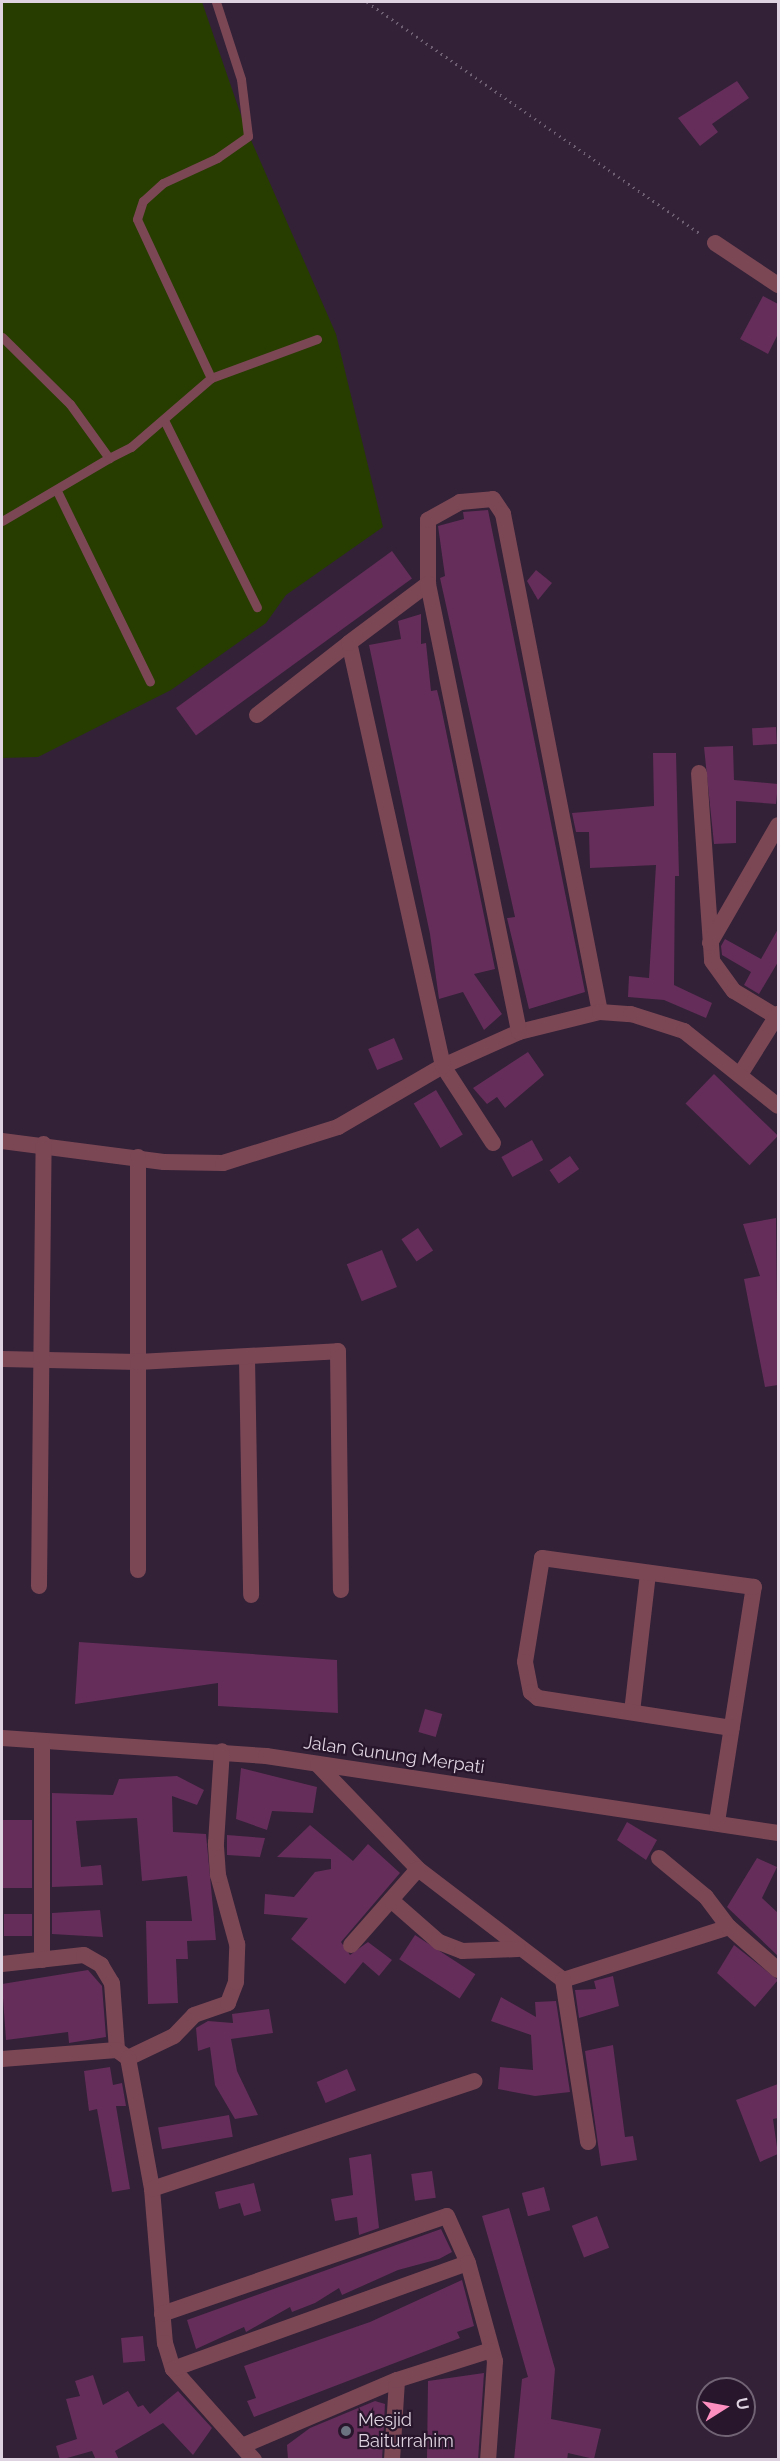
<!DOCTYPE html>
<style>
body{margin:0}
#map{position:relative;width:780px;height:2461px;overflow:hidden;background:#322137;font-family:Raleway,sans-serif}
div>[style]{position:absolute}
.green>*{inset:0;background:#273d00}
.building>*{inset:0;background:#652d5a;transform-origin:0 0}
.path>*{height:3px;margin-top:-1.5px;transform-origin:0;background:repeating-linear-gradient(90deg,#6e5f72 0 1.5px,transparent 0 6px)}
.service>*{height:9px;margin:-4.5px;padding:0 4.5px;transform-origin:4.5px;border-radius:4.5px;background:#7b4755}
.minor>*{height:16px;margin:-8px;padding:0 8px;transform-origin:8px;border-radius:8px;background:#7b4755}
.dots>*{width:16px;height:16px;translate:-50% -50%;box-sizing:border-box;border:3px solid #28172c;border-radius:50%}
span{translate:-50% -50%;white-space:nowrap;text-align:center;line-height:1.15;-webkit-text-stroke:4.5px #28172c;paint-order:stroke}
.street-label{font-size:18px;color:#dfd3e1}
.poi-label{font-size:18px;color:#dfd3e1}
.left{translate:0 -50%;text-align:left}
.frame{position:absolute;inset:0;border:3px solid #dfd3e1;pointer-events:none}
.north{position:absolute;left:696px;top:2377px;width:60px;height:60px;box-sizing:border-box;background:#28172c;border:2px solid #716274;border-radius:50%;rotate:79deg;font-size:16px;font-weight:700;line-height:24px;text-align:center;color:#dfd3e1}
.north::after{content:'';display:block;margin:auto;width:21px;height:27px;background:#fd8ec0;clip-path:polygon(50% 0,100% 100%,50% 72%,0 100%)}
</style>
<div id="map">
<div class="green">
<i style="clip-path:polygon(2px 2px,202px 2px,244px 124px,336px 334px,383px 527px,286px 595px,266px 623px,171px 690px,38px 757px,2px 758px)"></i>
</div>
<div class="building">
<i style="clip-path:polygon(737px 81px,749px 98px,712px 124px,718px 132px,700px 146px,678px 118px)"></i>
<i style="clip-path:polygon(763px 296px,778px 304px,778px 334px,768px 354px,740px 339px)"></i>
<i style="clip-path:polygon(488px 510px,585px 992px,529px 1009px,507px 918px,515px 917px,440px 578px,445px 576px,438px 526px,464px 519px,463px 512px)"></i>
<i style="left:392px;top:551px;width:34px;height:267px;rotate:54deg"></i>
<i style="clip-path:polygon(536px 570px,552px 583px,538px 600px,527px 581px)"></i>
<i style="clip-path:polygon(421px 614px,421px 644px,426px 643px,431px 691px,437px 690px,440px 702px,495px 969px,474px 974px,502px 1014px,484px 1030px,463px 992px,439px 999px,430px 934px,369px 645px,401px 639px,398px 621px)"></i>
<i style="left:776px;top:727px;width:17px;height:24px;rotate:87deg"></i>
<i style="clip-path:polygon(733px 746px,734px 780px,778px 784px,776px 804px,736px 801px,736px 843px,714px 844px,704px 747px)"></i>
<i style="clip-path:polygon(653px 753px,676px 753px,679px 876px,675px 876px,674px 985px,712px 1003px,706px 1018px,664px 1000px,628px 997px,629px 976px,649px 978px,656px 865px,590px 868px,589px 832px,576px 832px,572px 813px,654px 806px)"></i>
<i style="clip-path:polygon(778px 929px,778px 962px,759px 994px,744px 985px,751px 972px,722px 955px,721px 946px,725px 939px,761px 959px)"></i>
<i style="left:394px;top:1038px;width:23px;height:28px;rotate:67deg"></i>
<i style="clip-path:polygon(528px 1052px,544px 1075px,505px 1108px,497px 1097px,487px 1104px,473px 1088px)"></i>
<i style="left:714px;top:1074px;width:89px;height:41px;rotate:44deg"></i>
<i style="left:436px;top:1090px;width:52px;height:26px;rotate:59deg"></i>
<i style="left:532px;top:1140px;width:23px;height:35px;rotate:61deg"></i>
<i style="left:570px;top:1156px;width:16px;height:25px;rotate:55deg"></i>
<i style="clip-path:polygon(776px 1218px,778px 1385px,765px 1387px,744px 1279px,760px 1276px,743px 1224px)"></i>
<i style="left:418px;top:1228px;width:27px;height:20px;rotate:56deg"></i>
<i style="left:382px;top:1250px;width:40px;height:38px;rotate:68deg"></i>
<i style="clip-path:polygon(79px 1642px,337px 1660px,338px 1713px,218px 1706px,218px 1683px,75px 1704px)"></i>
<i style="left:425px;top:1709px;width:18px;height:24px;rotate:16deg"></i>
<i style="clip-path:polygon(241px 1768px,317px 1787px,313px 1813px,272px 1811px,267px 1830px,236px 1819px)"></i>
<i style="clip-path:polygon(177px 1776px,204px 1790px,197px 1805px,172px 1796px,173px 1832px,206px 1834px,216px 1940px,187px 1941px,188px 1959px,176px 1959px,178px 2003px,148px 2004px,146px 1921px,192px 1921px,187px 1876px,142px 1881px,137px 1818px,76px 1821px,81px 1867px,101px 1865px,103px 1885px,52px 1887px,52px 1793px,113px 1795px,119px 1779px)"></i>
<i style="left:32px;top:1820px;width:68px;height:30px;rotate:90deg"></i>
<i style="clip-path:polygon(627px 1822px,657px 1840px,646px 1860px,617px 1840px)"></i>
<i style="clip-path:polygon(310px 1825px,353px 1861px,368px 1844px,400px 1873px,341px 1942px,350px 1955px,368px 1942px,392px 1960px,379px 1976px,363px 1962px,345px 1984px,291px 1939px,308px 1918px,264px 1914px,265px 1894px,294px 1897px,315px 1872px,331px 1869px,331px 1859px,277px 1857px)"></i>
<i style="clip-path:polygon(227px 1835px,265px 1838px,260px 1857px,227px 1855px)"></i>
<i style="clip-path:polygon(757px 1858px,777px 1867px,762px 1898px,778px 1913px,778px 1956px,727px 1907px)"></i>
<i style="clip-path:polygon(100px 1910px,103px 1937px,52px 1934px,52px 1913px)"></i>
<i style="left:32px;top:1914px;width:22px;height:28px;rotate:90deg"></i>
<i style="left:415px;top:1935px;width:72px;height:29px;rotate:33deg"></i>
<i style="clip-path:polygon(734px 1945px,778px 1980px,755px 2007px,717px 1973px)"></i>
<i style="clip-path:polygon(88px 1970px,102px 1986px,106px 2037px,69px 2043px,68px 2032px,6px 2040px,2px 1984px)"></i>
<i style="clip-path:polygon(613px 1976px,619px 2006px,579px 2018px,575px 1990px,596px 1989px,594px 1981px)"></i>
<i style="clip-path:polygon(501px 1997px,536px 2017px,535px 2002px,556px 2001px,570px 2092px,535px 2096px,498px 2089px,500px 2067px,533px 2070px,531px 2035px,491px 2021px)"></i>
<i style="clip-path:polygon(269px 2009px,273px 2033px,231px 2039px,237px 2071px,258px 2115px,235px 2119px,215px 2085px,210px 2047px,198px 2051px,196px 2028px,208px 2021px,233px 2023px,232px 2014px)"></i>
<i style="clip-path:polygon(613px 2045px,625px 2137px,633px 2136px,637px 2160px,601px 2166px,585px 2051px)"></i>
<i style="clip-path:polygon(110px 2067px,113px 2085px,122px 2083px,126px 2106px,116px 2106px,130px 2189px,112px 2192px,97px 2109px,89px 2111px,84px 2071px)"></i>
<i style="left:347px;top:2069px;width:23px;height:33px;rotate:67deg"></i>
<i style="clip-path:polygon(778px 2084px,778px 2118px,773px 2119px,778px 2154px,760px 2162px,736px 2100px)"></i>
<i style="left:229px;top:2115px;width:22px;height:72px;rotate:80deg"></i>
<i style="clip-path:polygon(371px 2154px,379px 2228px,359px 2235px,357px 2217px,335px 2221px,331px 2199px,353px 2195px,349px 2158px)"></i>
<i style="left:432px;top:2171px;width:27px;height:21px;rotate:82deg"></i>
<i style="clip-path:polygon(254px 2183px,261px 2211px,244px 2216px,240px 2203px,219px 2209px,215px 2192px)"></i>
<i style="left:544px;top:2187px;width:24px;height:23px;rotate:75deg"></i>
<i style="clip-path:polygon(509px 2208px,555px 2369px,551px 2419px,601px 2429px,594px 2459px,568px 2453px,567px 2460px,514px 2460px,522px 2379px,528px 2377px,482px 2216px)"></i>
<i style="left:597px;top:2216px;width:34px;height:27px;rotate:69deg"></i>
<i style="clip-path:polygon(441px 2229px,452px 2252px,439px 2259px,398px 2270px,342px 2295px,339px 2288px,315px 2303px,292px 2312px,290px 2307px,246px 2332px,244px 2327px,196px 2349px,187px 2320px)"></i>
<i style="clip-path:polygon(462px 2280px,474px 2326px,457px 2332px,460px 2338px,254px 2417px,247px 2401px,256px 2398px,244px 2366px,370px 2322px)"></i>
<i style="left:143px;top:2336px;width:25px;height:22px;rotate:85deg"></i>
<i style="clip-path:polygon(484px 2373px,478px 2460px,427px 2459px,428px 2381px)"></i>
<i style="clip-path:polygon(93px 2375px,103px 2405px,128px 2391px,138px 2407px,143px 2405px,150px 2414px,178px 2391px,212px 2428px,193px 2455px,163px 2423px,115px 2451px,119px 2460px,96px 2460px,92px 2451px,60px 2460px,56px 2446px,77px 2439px,66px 2399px,80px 2396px,75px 2381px)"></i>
<i style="clip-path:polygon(375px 2401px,385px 2404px,382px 2460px,288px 2460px,287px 2445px,310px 2428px)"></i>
</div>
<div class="path">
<i style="left:367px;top:2px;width:407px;rotate:34.8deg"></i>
</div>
<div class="service">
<i style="left:2px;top:337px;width:95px;rotate:44.6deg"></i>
<i style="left:70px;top:404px;width:67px;rotate:54.2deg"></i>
<i style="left:109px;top:458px;width:124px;rotate:149.5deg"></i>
<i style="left:211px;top:378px;width:113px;rotate:-20.2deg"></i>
<i style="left:164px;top:420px;width:209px;rotate:63.6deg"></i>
<i style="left:109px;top:458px;width:25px;rotate:-27deg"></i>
<i style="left:131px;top:447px;width:106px;rotate:-40.8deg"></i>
<i style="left:211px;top:378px;width:175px;rotate:-115deg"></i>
<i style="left:137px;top:219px;width:19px;rotate:-72deg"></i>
<i style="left:143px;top:201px;width:27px;rotate:-42deg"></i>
<i style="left:163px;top:183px;width:60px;rotate:-24.8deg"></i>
<i style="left:217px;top:158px;width:38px;rotate:-35deg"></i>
<i style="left:248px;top:136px;width:57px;rotate:-97deg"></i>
<i style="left:241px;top:79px;width:81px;rotate:-108deg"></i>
<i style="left:57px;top:491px;width:212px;rotate:64deg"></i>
</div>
<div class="minor">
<i style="left:715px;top:243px;width:76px;rotate:33.7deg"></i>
<i style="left:428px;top:584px;width:64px;rotate:-90deg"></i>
<i style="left:428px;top:520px;width:37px;rotate:-29deg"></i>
<i style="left:460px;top:502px;width:33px;rotate:-5deg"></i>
<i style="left:493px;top:499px;width:18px;rotate:56deg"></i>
<i style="left:503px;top:514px;width:507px;rotate:78.98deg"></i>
<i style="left:257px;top:715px;width:117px;rotate:-38deg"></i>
<i style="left:699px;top:773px;width:188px;rotate:86deg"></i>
<i style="left:712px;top:961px;width:37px;rotate:54deg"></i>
<i style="left:734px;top:991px;width:50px;rotate:31.2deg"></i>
<i style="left:710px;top:943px;width:136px;rotate:-60deg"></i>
<i style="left:741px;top:1073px;width:70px;rotate:-57.9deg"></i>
<i style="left:2px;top:1141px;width:163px;rotate:7.4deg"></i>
<i style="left:164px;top:1162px;width:59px;rotate:1deg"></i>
<i style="left:223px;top:1163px;width:121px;rotate:-17.4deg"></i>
<i style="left:338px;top:1127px;width:121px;rotate:-30.2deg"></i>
<i style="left:443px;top:1066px;width:83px;rotate:-24.1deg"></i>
<i style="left:519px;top:1032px;width:83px;rotate:-13.9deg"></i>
<i style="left:600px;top:1012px;width:31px;rotate:4deg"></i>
<i style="left:631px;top:1014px;width:56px;rotate:17.8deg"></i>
<i style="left:684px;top:1031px;width:120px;rotate:38.6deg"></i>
<i style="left:493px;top:1143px;width:92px;rotate:-123deg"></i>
<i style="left:443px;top:1066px;width:433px;rotate:-102.5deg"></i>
<i style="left:349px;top:643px;width:99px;rotate:-36.8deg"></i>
<i style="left:428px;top:584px;width:457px;rotate:78.5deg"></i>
<i style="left:138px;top:1157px;width:413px;rotate:90deg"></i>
<i style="left:247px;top:1358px;width:237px;rotate:89deg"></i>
<i style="left:2px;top:1359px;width:136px;rotate:1.3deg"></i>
<i style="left:138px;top:1362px;width:200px;rotate:-3.1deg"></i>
<i style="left:338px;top:1351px;width:239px;rotate:89.3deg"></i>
<i style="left:39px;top:1586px;width:442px;rotate:-89.4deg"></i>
<i style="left:632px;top:1712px;width:140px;rotate:-83.4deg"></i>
<i style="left:2px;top:1738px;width:265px;rotate:3.9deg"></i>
<i style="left:266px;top:1756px;width:518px;rotate:8.55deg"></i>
<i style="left:318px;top:1765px;width:144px;rotate:46.1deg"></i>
<i style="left:418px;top:1869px;width:183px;rotate:37.4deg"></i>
<i style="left:563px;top:1980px;width:174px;rotate:-17.7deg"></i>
<i style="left:729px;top:1927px;width:65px;rotate:41.3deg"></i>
<i style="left:717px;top:1822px;width:238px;rotate:-81.1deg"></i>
<i style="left:754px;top:1587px;width:214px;rotate:-172.2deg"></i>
<i style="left:542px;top:1558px;width:105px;rotate:99.3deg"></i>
<i style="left:525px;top:1662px;width:31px;rotate:79deg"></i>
<i style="left:531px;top:1692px;width:9px;rotate:41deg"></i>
<i style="left:538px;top:1698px;width:196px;rotate:8.8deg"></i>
<i style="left:659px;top:1858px;width:61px;rotate:39.7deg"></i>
<i style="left:706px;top:1897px;width:38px;rotate:53deg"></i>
<i style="left:391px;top:1900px;width:64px;rotate:41.2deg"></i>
<i style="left:439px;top:1942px;width:25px;rotate:21deg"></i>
<i style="left:462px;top:1951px;width:56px;rotate:-2deg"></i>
<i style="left:351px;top:1945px;width:101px;rotate:-48.6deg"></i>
<i style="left:42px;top:1960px;width:219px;rotate:-90deg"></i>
<i style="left:2px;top:1964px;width:82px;rotate:-6.3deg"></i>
<i style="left:84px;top:1955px;width:20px;rotate:30deg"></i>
<i style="left:101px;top:1965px;width:21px;rotate:59deg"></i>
<i style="left:112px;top:1983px;width:67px;rotate:85.7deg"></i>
<i style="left:563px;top:1980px;width:164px;rotate:81.2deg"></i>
<i style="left:128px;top:2058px;width:51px;rotate:-25.6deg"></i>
<i style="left:174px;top:2036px;width:29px;rotate:-46deg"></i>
<i style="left:194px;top:2015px;width:36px;rotate:-19deg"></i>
<i style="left:228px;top:2003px;width:22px;rotate:-69deg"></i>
<i style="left:236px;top:1982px;width:38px;rotate:-88deg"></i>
<i style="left:237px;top:1944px;width:72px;rotate:-105.4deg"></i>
<i style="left:218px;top:1875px;width:32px;rotate:-94deg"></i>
<i style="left:216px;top:1843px;width:92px;rotate:-86.3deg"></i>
<i style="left:2px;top:2059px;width:115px;rotate:-4.5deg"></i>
<i style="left:117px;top:2050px;width:14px;rotate:36deg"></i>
<i style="left:128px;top:2058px;width:133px;rotate:79.6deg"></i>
<i style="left:152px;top:2189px;width:155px;rotate:85.2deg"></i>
<i style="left:165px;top:2343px;width:27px;rotate:73deg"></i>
<i style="left:173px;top:2369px;width:122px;rotate:48.3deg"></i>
<i style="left:152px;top:2189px;width:340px;rotate:-18.5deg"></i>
<i style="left:162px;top:2314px;width:301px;rotate:-19deg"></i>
<i style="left:447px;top:2216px;width:51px;rotate:65.9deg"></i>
<i style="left:173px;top:2369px;width:313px;rotate:-19.8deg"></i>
<i style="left:468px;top:2263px;width:102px;rotate:74.6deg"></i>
<i style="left:495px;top:2361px;width:99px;rotate:94deg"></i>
<i style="left:242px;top:2446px;width:168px;rotate:-23.1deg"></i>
<i style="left:392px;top:2460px;width:80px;rotate:-86.4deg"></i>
<i style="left:397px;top:2380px;width:96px;rotate:-17.7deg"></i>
</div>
<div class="dots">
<i style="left:346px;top:2431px;background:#6b7280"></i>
</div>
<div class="street-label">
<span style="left:394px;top:1755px;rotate:8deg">Jalan Gunung Merpati</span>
</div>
<div class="poi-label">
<span class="left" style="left:358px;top:2431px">Mesjid<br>Baiturrahim</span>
</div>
<div class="frame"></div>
<div class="north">U</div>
</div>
